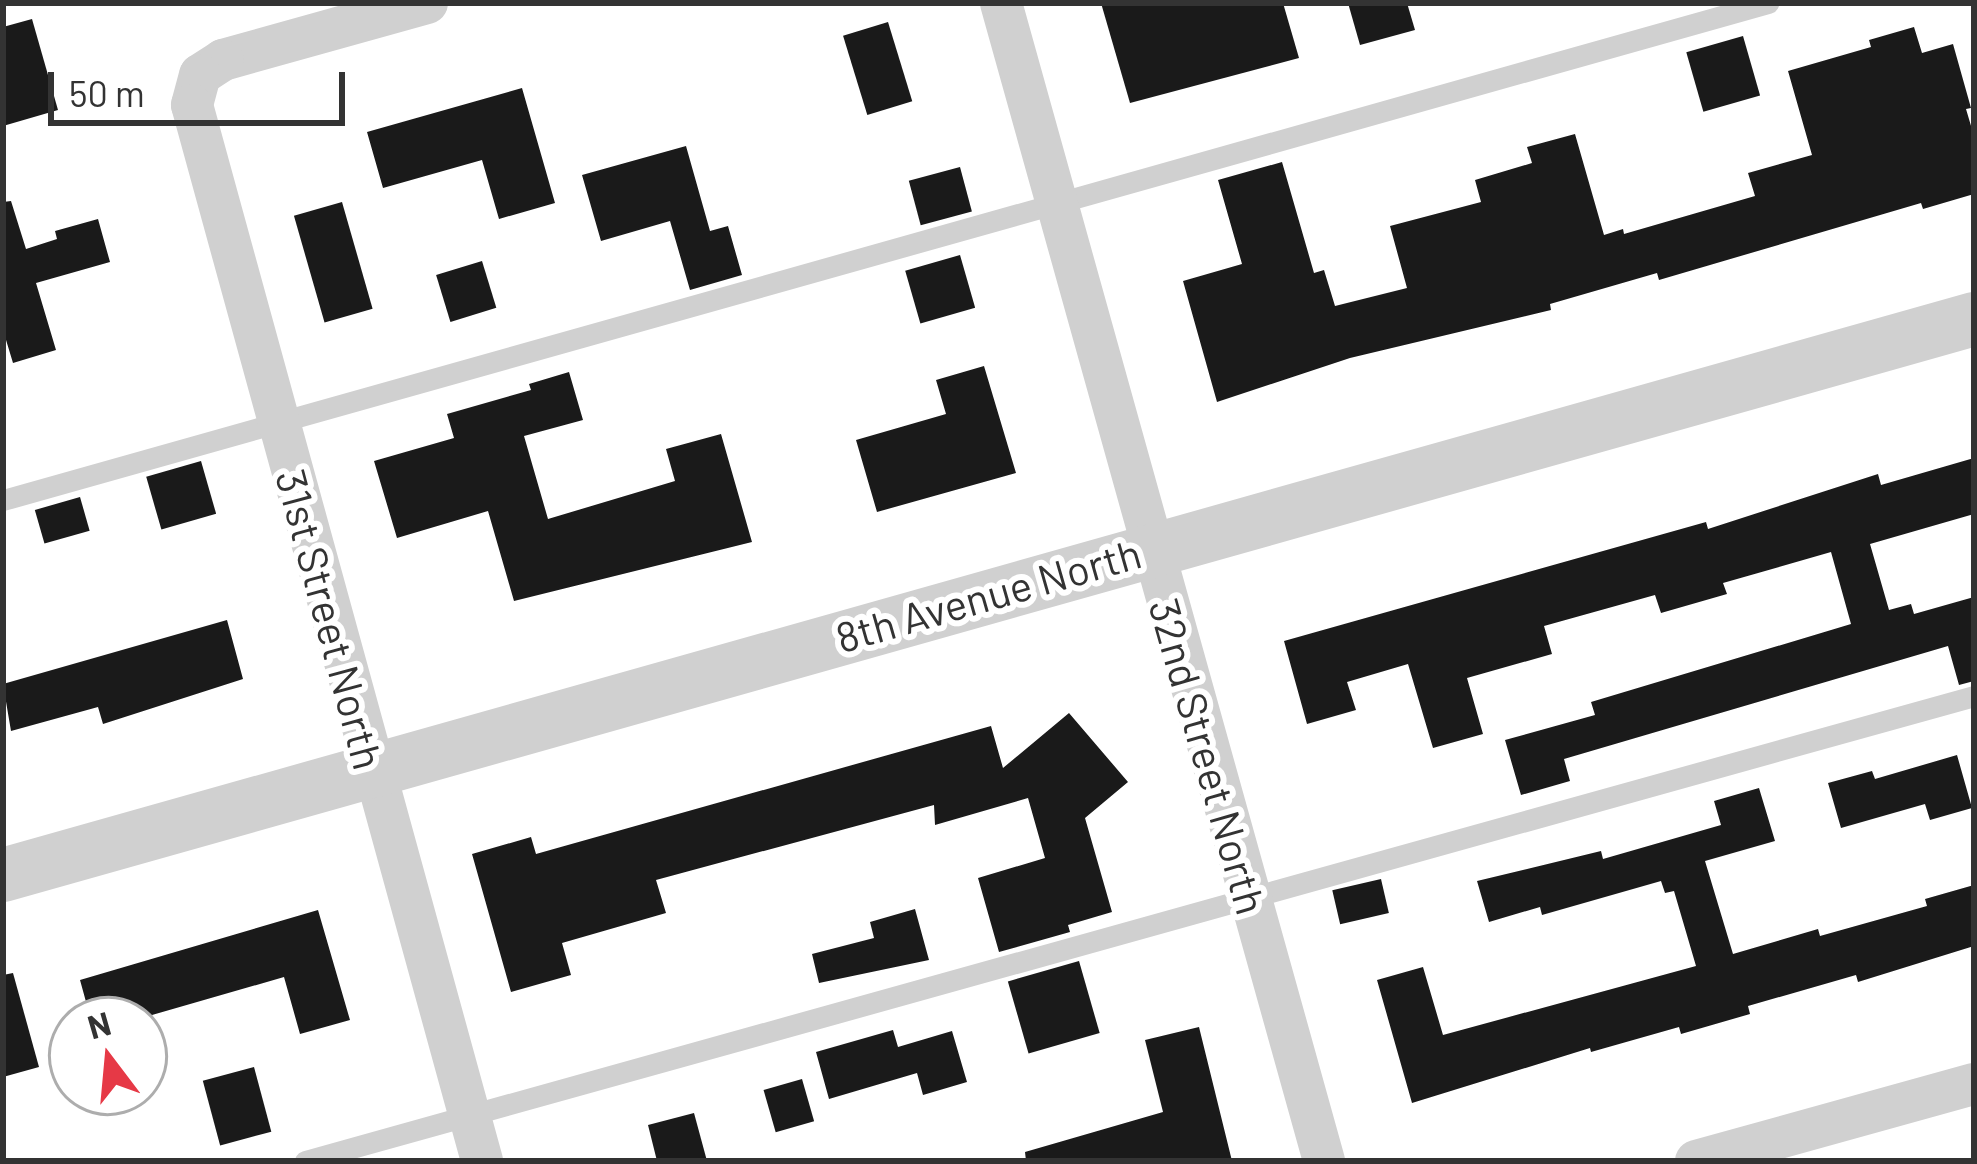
<!DOCTYPE html>
<style>
body{margin:0}
#map{position:relative;width:1977px;height:1164px;overflow:hidden;background:#fff;font-family:Barlow,sans-serif}
div>[style]{position:absolute}
.building>*{inset:0;background:#1a1a1a;transform-origin:0 0}
.service>*{height:21px;margin:-10.5px;padding:0 10.5px;transform-origin:10.5px;border-radius:10.5px;background:#d0d0d0}
.minor>*{height:42px;margin:-21px;padding:0 21px;transform-origin:21px;border-radius:21px;background:#d0d0d0}
.tertiary>*{height:54px;margin:-27px;padding:0 27px;transform-origin:27px;border-radius:27px;background:#d0d0d0}
span{translate:-50% -50%;white-space:nowrap;text-align:center;line-height:1.15;-webkit-text-stroke:12px #fff;paint-order:stroke}
.street-label{font-size:42px;color:#333}
.frame{position:absolute;inset:0;border:6px solid #333;pointer-events:none}
.north{position:absolute;left:48px;top:996px;width:120px;height:120px;box-sizing:border-box;background:#fff;border:3px solid #adadad;border-radius:50%;rotate:344deg;font-size:33px;font-weight:700;line-height:48px;text-align:center;color:#333}
.north::after{content:'';display:block;margin:auto;width:42px;height:54px;background:#e63946;clip-path:polygon(50% 0,100% 100%,50% 72%,0 100%)}
.scale{position:absolute;left:48px;top:72px;width:297px;height:54px;box-sizing:border-box;border:6px solid #333;border-top:0;padding-left:15px;font-size:36px;line-height:42px;white-space:nowrap;color:#333;-webkit-text-stroke:9px #fff;paint-order:stroke}
</style>
<div id="map">
<div class="building">
<i style="clip-path:polygon(1101px 3px,1283px 3px,1299px 58px,1130px 103px)"></i>
<i style="clip-path:polygon(1348px 3px,1407px 3px,1415px 30px,1360px 45px)"></i>
<i style="clip-path:polygon(32px 19px,58px 110px,3px 126px,3px 27px)"></i>
<i style="left:888px;top:22px;width:83px;height:47px;rotate:73deg"></i>
<i style="clip-path:polygon(1914px 27px,1922px 53px,1953px 44px,1971px 108px,1966px 109px,1974px 136px,1974px 194px,1923px 209px,1921px 203px,1659px 280px,1657px 273px,1550px 304px,1551px 310px,1350px 358px,1217px 402px,1183px 281px,1242px 264px,1218px 180px,1282px 162px,1314px 273px,1324px 270px,1335px 306px,1407px 288px,1390px 226px,1481px 202px,1475px 180px,1532px 163px,1527px 147px,1575px 134px,1604px 235px,1623px 229px,1624px 234px,1755px 196px,1748px 173px,1812px 155px,1788px 71px,1871px 47px,1869px 40px)"></i>
<i style="left:1743px;top:36px;width:62px;height:59px;rotate:74deg"></i>
<i style="clip-path:polygon(522px 88px,555px 203px,499px 219px,482px 160px,383px 188px,367px 132px)"></i>
<i style="clip-path:polygon(686px 146px,710px 231px,728px 226px,742px 275px,690px 290px,670px 221px,601px 241px,582px 175px)"></i>
<i style="left:960px;top:167px;width:46px;height:53px;rotate:75deg"></i>
<i style="clip-path:polygon(11px 201px,26px 249px,57px 239px,55px 231px,98px 219px,110px 262px,36px 283px,56px 350px,13px 363px,3px 330px,3px 202px)"></i>
<i style="left:342px;top:202px;width:111px;height:50px;rotate:74deg"></i>
<i style="left:960px;top:255px;width:55px;height:57px;rotate:74deg"></i>
<i style="left:482px;top:261px;width:49px;height:48px;rotate:73deg"></i>
<i style="clip-path:polygon(984px 366px,1016px 473px,877px 512px,856px 440px,946px 414px,936px 380px)"></i>
<i style="clip-path:polygon(569px 372px,583px 420px,524px 436px,548px 519px,675px 481px,666px 449px,721px 434px,752px 542px,514px 601px,488px 511px,397px 538px,374px 461px,454px 438px,447px 414px,531px 390px,529px 384px)"></i>
<i style="clip-path:polygon(1974px 458px,1974px 514px,1870px 544px,1889px 610px,1911px 604px,1914px 614px,1974px 597px,1974px 681px,1959px 685px,1948px 646px,1564px 759px,1570px 781px,1521px 795px,1505px 740px,1595px 715px,1591px 702px,1851px 624px,1831px 552px,1723px 583px,1727px 594px,1661px 613px,1655px 595px,1544px 626px,1552px 654px,1467px 678px,1483px 734px,1433px 748px,1408px 664px,1347px 682px,1356px 710px,1307px 724px,1284px 641px,1706px 522px,1708px 529px,1878px 474px,1881px 485px)"></i>
<i style="left:201px;top:461px;width:55px;height:57px;rotate:74deg"></i>
<i style="left:80px;top:497px;width:35px;height:47px;rotate:74deg"></i>
<i style="clip-path:polygon(227px 620px,243px 679px,103px 724px,98px 707px,11px 731px,3px 684px)"></i>
<i style="clip-path:polygon(1069px 713px,1128px 782px,1085px 818px,1112px 912px,1068px 925px,1070px 932px,999px 952px,978px 878px,1045px 858px,1028px 798px,935px 825px,934px 805px,656px 880px,666px 913px,562px 943px,571px 975px,511px 992px,472px 854px,531px 837px,536px 854px,991px 726px,1003px 768px)"></i>
<i style="clip-path:polygon(1957px 755px,1972px 808px,1930px 820px,1925px 804px,1841px 828px,1828px 783px,1872px 771px,1875px 779px)"></i>
<i style="clip-path:polygon(1759px 788px,1775px 841px,1705px 861px,1733px 954px,1818px 929px,1820px 936px,1927px 906px,1925px 899px,1974px 885px,1974px 946px,1858px 982px,1856px 975px,1748px 1006px,1750px 1014px,1681px 1034px,1679px 1027px,1591px 1052px,1590px 1048px,1412px 1103px,1377px 980px,1423px 967px,1443px 1035px,1696px 966px,1674px 891px,1665px 893px,1661px 881px,1542px 915px,1540px 907px,1489px 922px,1477px 881px,1601px 851px,1603px 859px,1721px 825px,1714px 801px)"></i>
<i style="left:1381px;top:879px;width:35px;height:50px;rotate:77deg"></i>
<i style="clip-path:polygon(915px 909px,929px 960px,819px 983px,812px 954px,874px 938px,870px 922px)"></i>
<i style="clip-path:polygon(318px 910px,350px 1020px,300px 1034px,284px 977px,152px 1015px,153px 1020px,91px 1020px,80px 980px)"></i>
<i style="left:1079px;top:961px;width:75px;height:74px;rotate:74deg"></i>
<i style="clip-path:polygon(13px 973px,39px 1067px,3px 1077px,3px 975px)"></i>
<i style="clip-path:polygon(1199px 1027px,1232px 1161px,1026px 1161px,1025px 1152px,1163px 1112px,1145px 1040px)"></i>
<i style="clip-path:polygon(893px 1030px,898px 1047px,952px 1031px,967px 1082px,923px 1095px,917px 1073px,829px 1099px,816px 1052px)"></i>
<i style="left:254px;top:1067px;width:67px;height:53px;rotate:75deg"></i>
<i style="left:802px;top:1079px;width:44px;height:40px;rotate:74deg"></i>
<i style="clip-path:polygon(694px 1113px,707px 1161px,657px 1161px,648px 1125px)"></i>
</div>
<div class="service">
<i style="left:3px;top:500px;width:1834px;rotate:-15.73deg"></i>
<i style="left:305px;top:1161px;width:1733px;rotate:-15.57deg"></i>
</div>
<div class="minor">
<i style="left:427px;top:3px;width:212px;rotate:164.4deg"></i>
<i style="left:223px;top:60px;width:27px;rotate:147deg"></i>
<i style="left:200px;top:75px;width:31px;rotate:105deg"></i>
<i style="left:192px;top:105px;width:1095px;rotate:74.64deg"></i>
<i style="left:1001px;top:3px;width:1202px;rotate:74.41deg"></i>
<i style="left:1696px;top:1161px;width:288px;rotate:-15.5deg"></i>
</div>
<div class="tertiary">
<i style="left:3px;top:875px;width:2048px;rotate:-15.75deg"></i>
</div>
<div class="street-label">
<span style="left:988px;top:594px;rotate:-16deg">8th Avenue North</span>
<span style="left:331px;top:619px;rotate:75deg">31st Street North</span>
<span style="left:1209px;top:756px;rotate:74deg">32nd Street North</span>
</div>
<div class="frame"></div>
<div class="north">N</div>
<div class="scale">50 m</div>
</div>
